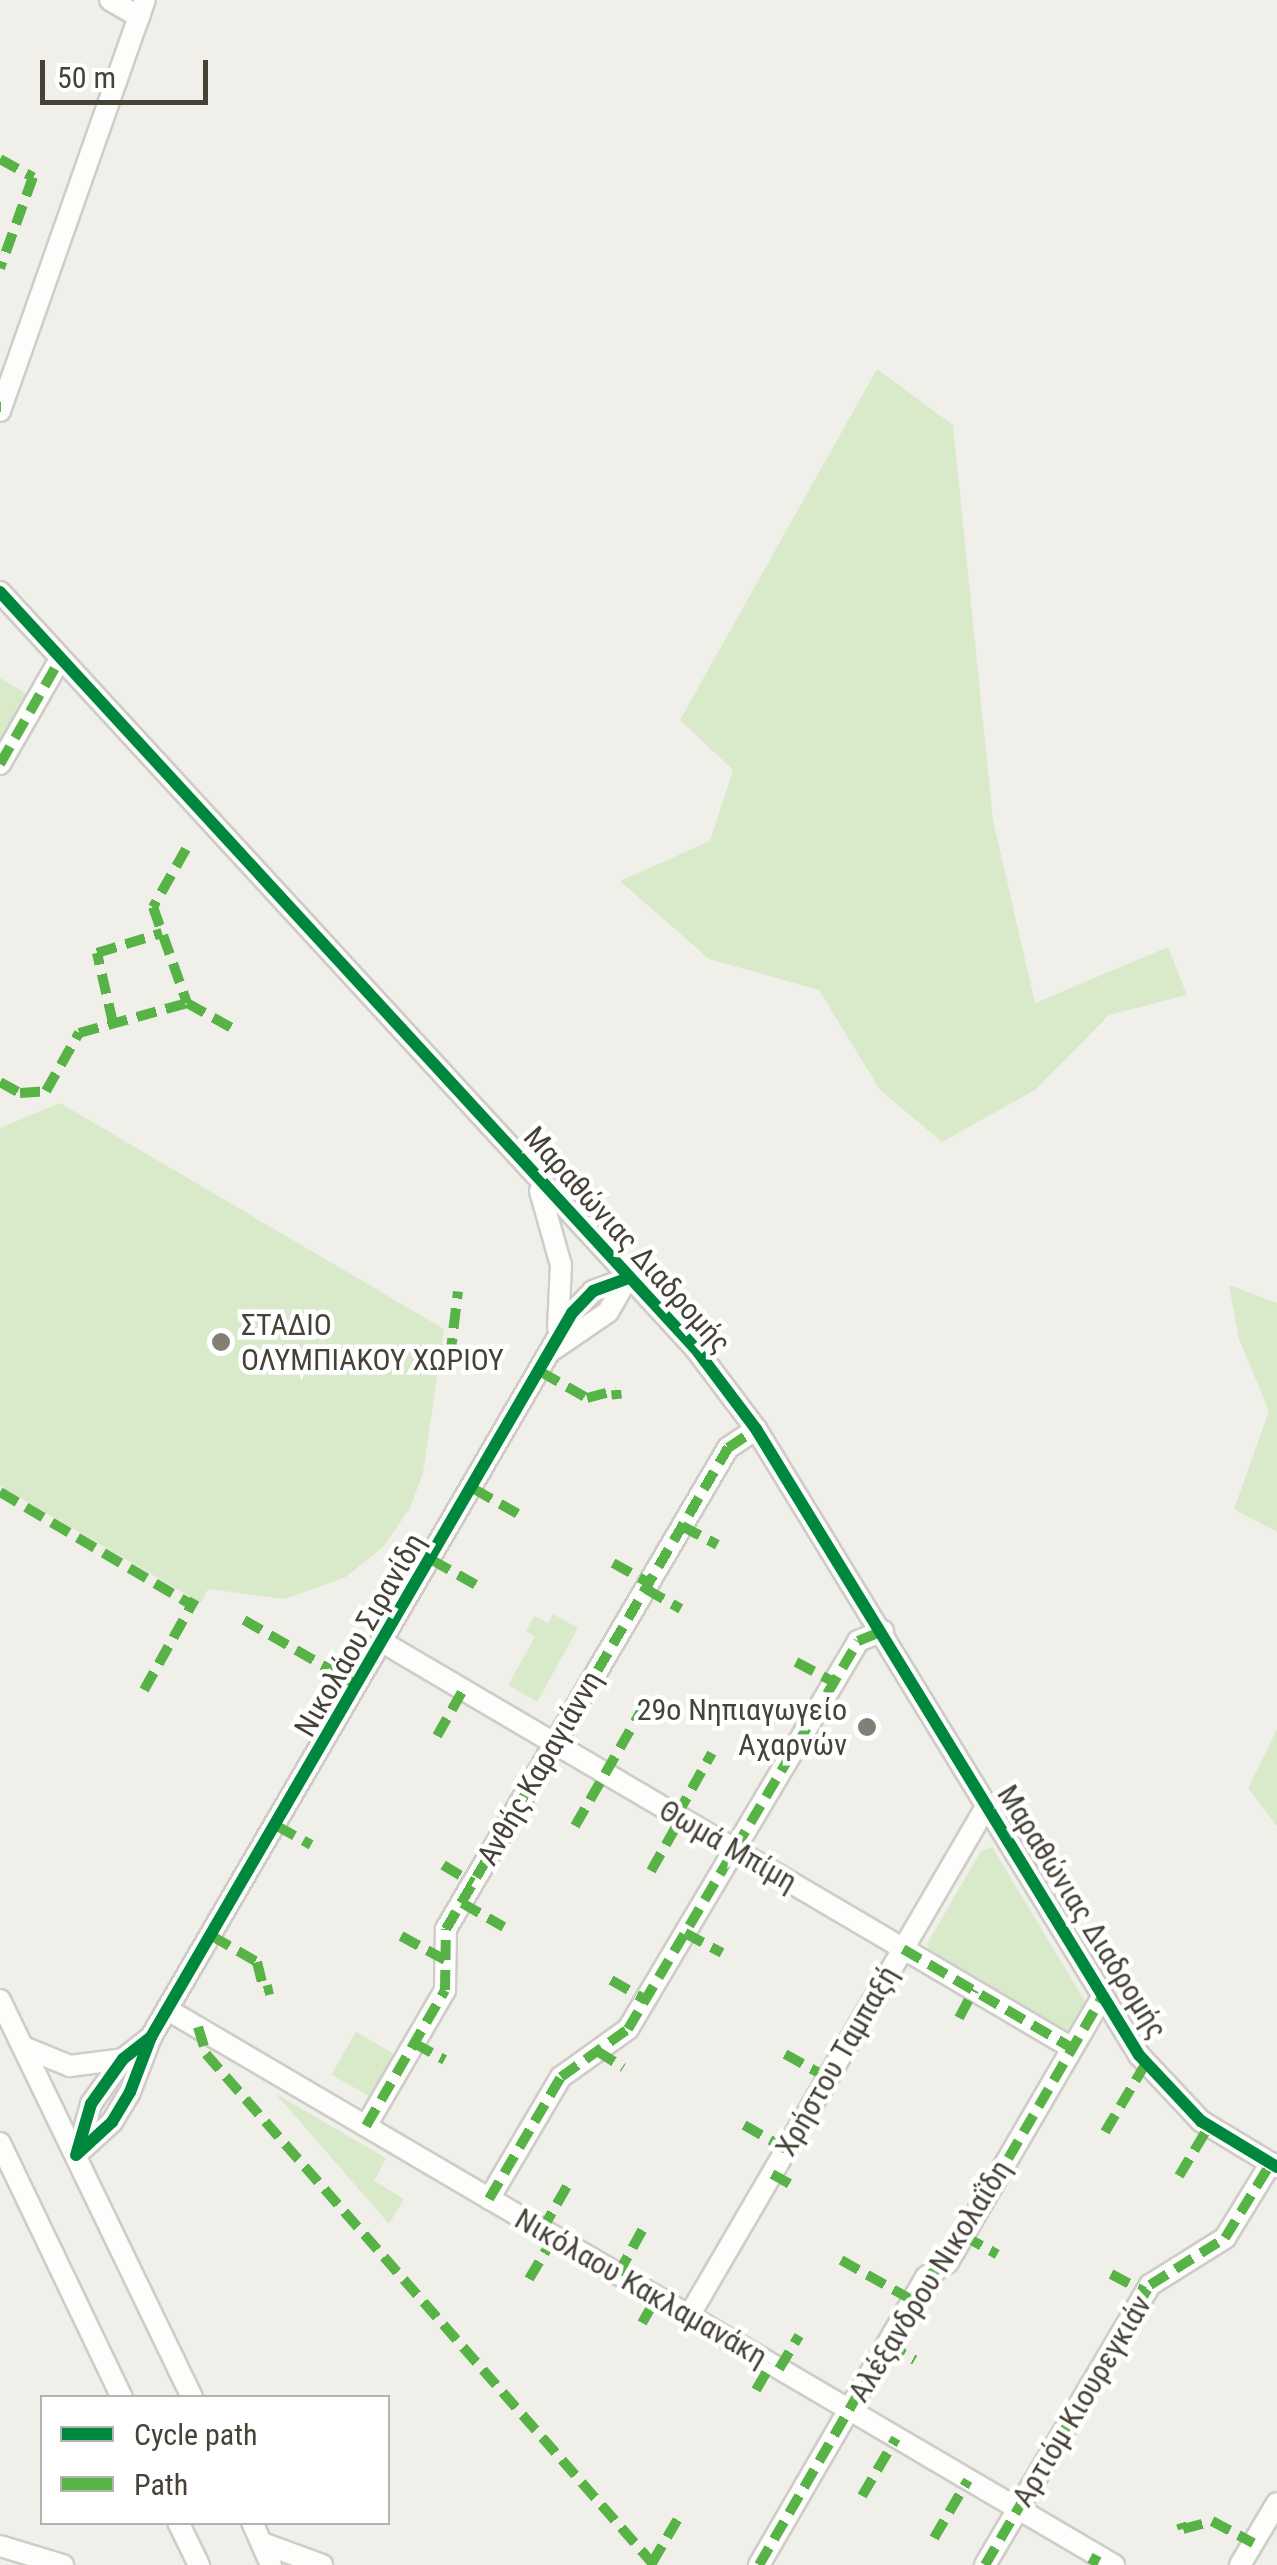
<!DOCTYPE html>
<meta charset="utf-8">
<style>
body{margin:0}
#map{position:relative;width:1277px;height:2565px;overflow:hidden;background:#f0efea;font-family:"Roboto Condensed",sans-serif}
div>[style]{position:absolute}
.green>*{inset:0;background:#d9eacb;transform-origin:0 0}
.roads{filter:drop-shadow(2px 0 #cecdc7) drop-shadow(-2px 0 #cecdc7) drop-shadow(0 2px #cecdc7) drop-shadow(0 -2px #cecdc7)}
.minor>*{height:20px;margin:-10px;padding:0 10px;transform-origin:10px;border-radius:10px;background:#fdfdfc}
.quiet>*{height:10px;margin-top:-5px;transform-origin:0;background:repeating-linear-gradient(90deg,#57b346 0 20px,transparent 0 30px)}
.cycleway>*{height:12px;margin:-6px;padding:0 6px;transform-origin:6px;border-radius:6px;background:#00873e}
.dots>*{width:28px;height:28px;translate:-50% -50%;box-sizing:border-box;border:5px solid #fff;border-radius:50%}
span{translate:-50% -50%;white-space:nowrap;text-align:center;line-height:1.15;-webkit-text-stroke:9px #fff;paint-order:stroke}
.street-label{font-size:30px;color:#464236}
.poi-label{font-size:30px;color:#464236}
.left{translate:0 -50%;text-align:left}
.right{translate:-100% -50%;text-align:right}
.legend{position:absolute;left:40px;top:2395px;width:350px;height:130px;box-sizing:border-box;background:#fff;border:2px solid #b5b3af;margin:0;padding:12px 18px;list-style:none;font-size:30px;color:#464236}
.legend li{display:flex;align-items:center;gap:20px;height:50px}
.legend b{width:50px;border:2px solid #b5b3af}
.scale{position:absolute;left:40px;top:60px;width:168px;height:45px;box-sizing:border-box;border:5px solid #464236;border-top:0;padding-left:12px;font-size:30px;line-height:35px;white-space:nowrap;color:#464236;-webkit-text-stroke:8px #fff;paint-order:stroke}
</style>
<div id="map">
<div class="green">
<i style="clip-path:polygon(877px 369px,953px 425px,993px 820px,1035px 1003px,1168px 947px,1187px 995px,1109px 1015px,1035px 1090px,942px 1142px,880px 1090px,819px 990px,709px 959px,620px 881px,710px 841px,733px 770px,680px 720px)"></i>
<i style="clip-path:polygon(0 678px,27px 694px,0 741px)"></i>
<i style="clip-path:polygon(60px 1103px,444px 1329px,423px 1473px,410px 1508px,384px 1546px,346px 1577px,285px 1599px,208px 1589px,201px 1603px,0 1486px,0 1128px)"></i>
<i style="clip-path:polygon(1229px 1285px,1277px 1303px,1277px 1532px,1234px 1509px,1269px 1411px,1239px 1339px)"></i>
<i style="clip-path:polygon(553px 1614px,578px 1628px,537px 1702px,508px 1685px,535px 1637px,526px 1631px,534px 1616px,548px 1623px)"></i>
<i style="clip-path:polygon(1277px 1729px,1277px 1826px,1248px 1788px)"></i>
<i style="clip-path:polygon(992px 1847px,1089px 2008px,1069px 2034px,931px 1957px,927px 1944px,981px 1851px)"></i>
<i style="left:356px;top:2032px;width:48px;height:49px;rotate:30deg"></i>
<i style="clip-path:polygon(276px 2094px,386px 2158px,374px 2181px,404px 2199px,389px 2224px)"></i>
</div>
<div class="roads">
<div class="minor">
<i style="left:110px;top:0;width:34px;rotate:30deg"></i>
<i style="left:0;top:411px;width:436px;rotate:-70.6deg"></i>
<i style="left:0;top:592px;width:1027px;rotate:47.41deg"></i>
<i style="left:695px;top:1348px;width:101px;rotate:53deg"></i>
<i style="left:756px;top:1429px;width:734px;rotate:58.54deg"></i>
<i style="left:1139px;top:2055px;width:91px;rotate:46.8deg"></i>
<i style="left:1201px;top:2121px;width:89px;rotate:31.2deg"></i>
<i style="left:0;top:764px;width:119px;rotate:-60.2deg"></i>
<i style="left:540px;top:1191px;width:77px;rotate:74.2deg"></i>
<i style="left:561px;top:1265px;width:63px;rotate:92.7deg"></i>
<i style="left:554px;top:1349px;width:65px;rotate:-34.4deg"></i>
<i style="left:608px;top:1312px;width:39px;rotate:-60deg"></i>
<i style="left:384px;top:1643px;width:798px;rotate:30.48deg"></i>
<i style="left:0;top:2000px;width:442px;rotate:64.2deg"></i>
<i style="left:168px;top:2010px;width:1097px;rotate:30.4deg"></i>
<i style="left:26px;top:2048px;width:48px;rotate:22.2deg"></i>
<i style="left:70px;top:2066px;width:53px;rotate:-7.5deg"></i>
<i style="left:366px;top:2126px;width:157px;rotate:-59.8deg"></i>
<i style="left:445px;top:1990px;width:61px;rotate:-89.1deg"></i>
<i style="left:446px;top:1929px;width:558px;rotate:-59.62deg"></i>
<i style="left:728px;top:1448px;width:34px;rotate:-34deg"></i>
<i style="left:0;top:2143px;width:283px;rotate:64.4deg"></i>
<i style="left:76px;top:2155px;width:49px;rotate:-42.5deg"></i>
<i style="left:112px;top:2122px;width:35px;rotate:-59deg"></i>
<i style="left:130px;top:2092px;width:59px;rotate:-69.1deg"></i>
<i style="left:151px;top:2037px;width:838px;rotate:-59.82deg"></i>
<i style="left:572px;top:1313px;width:30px;rotate:-46deg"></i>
<i style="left:593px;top:1291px;width:37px;rotate:-20deg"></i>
<i style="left:77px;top:2155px;width:53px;rotate:-74.6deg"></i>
<i style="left:91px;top:2104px;width:55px;rotate:-54.6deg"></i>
<i style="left:123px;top:2059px;width:36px;rotate:-38deg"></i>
<i style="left:489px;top:2199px;width:142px;rotate:-59.5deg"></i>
<i style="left:561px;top:2077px;width:82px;rotate:-35.6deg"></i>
<i style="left:628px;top:2029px;width:451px;rotate:-59.3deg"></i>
<i style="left:858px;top:1641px;width:27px;rotate:-22deg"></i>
<i style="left:689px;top:2316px;width:589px;rotate:-59.74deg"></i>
<i style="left:178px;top:2522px;width:48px;rotate:64deg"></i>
<i style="left:252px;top:2522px;width:47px;rotate:66.2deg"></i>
<i style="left:262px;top:2543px;width:64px;rotate:20.1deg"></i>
<i style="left:0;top:2546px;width:66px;rotate:16.8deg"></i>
<i style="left:759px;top:2565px;width:333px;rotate:-59.9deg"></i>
<i style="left:926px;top:2277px;width:27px;rotate:-34deg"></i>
<i style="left:948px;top:2262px;width:306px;rotate:-59.8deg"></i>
<i style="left:985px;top:2565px;width:325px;rotate:-59.5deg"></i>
<i style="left:1150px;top:2285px;width:89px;rotate:-32.1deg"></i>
<i style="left:1225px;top:2238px;width:88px;rotate:-58.5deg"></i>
<i style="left:1240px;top:2565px;width:72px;rotate:-59.2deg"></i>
</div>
</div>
<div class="quiet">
<i style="left:0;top:159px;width:38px;rotate:29deg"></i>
<i style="left:33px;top:177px;width:97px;rotate:109.9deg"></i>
<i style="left:0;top:407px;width:1px"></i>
<i style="left:0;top:764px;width:119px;rotate:-60.2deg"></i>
<i style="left:186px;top:849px;width:67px;rotate:119.6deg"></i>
<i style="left:153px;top:907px;width:102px;rotate:70.5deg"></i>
<i style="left:187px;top:1003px;width:51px;rotate:29.1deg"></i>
<i style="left:113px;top:1023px;width:72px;rotate:-102.9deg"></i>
<i style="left:97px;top:953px;width:68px;rotate:-17.1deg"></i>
<i style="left:0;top:1082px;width:23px;rotate:29deg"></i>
<i style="left:20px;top:1093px;width:26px;rotate:-4deg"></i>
<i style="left:46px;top:1091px;width:67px;rotate:-60.4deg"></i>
<i style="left:79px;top:1033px;width:112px;rotate:-15.5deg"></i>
<i style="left:450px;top:1358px;width:67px;rotate:-83.2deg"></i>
<i style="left:541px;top:1372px;width:53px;rotate:29.5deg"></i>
<i style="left:587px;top:1398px;width:30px;rotate:-15deg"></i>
<i style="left:616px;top:1390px;width:9px;rotate:84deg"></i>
<i style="left:474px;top:1489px;width:51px;rotate:29.6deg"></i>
<i style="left:0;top:1492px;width:223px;rotate:30.5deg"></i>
<i style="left:682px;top:1526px;width:40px;rotate:28deg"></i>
<i style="left:432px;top:1560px;width:51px;rotate:29.6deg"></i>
<i style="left:613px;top:1563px;width:41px;rotate:29.1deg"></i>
<i style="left:646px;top:1589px;width:40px;rotate:29.7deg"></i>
<i style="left:244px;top:1620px;width:133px;rotate:29.9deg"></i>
<i style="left:796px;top:1662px;width:43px;rotate:27.8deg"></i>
<i style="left:144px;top:1690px;width:104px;rotate:-60.7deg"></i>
<i style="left:437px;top:1736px;width:53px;rotate:-60.5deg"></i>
<i style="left:677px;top:1815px;width:71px;rotate:-60.6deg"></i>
<i style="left:277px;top:1826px;width:39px;rotate:29deg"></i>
<i style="left:575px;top:1826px;width:133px;rotate:-60.1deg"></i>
<i style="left:443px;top:1865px;width:35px;rotate:31deg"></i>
<i style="left:651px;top:1871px;width:61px;rotate:-60.5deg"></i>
<i style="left:462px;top:1903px;width:48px;rotate:29.7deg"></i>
<i style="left:685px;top:1933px;width:42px;rotate:28.4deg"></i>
<i style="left:212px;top:1936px;width:52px;rotate:30deg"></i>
<i style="left:257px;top:1962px;width:30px;rotate:76deg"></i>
<i style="left:264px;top:1991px;width:9px;rotate:-13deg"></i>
<i style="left:401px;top:1936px;width:50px;rotate:28.6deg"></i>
<i style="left:903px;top:1949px;width:196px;rotate:30.4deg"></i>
<i style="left:611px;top:1980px;width:40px;rotate:29.7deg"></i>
<i style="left:959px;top:2018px;width:32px;rotate:-62deg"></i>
<i style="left:198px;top:2027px;width:28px;rotate:73deg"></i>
<i style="left:206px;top:2054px;width:680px;rotate:48.76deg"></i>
<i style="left:414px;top:2043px;width:35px;rotate:29deg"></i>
<i style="left:597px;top:2051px;width:31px;rotate:32deg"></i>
<i style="left:785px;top:2054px;width:49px;rotate:29.2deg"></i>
<i style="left:744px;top:2125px;width:48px;rotate:29.7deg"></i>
<i style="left:366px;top:2126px;width:157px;rotate:-59.8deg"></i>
<i style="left:445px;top:1990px;width:61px;rotate:-89.1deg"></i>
<i style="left:446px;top:1929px;width:558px;rotate:-59.62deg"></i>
<i style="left:728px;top:1448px;width:34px;rotate:-34deg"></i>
<i style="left:1105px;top:2132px;width:80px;rotate:-59.3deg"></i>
<i style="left:772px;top:2174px;width:29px;rotate:29deg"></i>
<i style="left:1179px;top:2176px;width:58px;rotate:-59deg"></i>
<i style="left:489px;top:2199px;width:142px;rotate:-59.5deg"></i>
<i style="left:561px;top:2077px;width:82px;rotate:-35.6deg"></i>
<i style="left:628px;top:2029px;width:451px;rotate:-59.3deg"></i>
<i style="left:858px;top:1641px;width:27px;rotate:-22deg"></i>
<i style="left:542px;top:2230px;width:56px;rotate:-60.3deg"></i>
<i style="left:964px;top:2236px;width:38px;rotate:29deg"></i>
<i style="left:841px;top:2260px;width:81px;rotate:29.4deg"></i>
<i style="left:618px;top:2274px;width:56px;rotate:-61.1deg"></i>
<i style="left:1111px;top:2274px;width:38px;rotate:28deg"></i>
<i style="left:529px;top:2279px;width:49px;rotate:-59.2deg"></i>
<i style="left:642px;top:2323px;width:30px;rotate:-60deg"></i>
<i style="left:887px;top:2344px;width:32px;rotate:30deg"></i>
<i style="left:779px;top:2369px;width:39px;rotate:-59deg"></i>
<i style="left:756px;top:2390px;width:30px;rotate:-60deg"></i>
<i style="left:862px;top:2496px;width:67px;rotate:-59.6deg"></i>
<i style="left:1181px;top:2523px;width:6px;rotate:72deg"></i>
<i style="left:1183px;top:2529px;width:30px;rotate:-15deg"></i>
<i style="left:1212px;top:2521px;width:47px;rotate:28.2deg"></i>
<i style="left:934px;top:2538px;width:67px;rotate:-59.6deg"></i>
<i style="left:652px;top:2563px;width:53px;rotate:-59.6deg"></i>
<i style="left:759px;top:2565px;width:333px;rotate:-59.9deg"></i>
<i style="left:926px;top:2277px;width:27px;rotate:-34deg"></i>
<i style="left:948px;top:2262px;width:306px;rotate:-59.8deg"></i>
<i style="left:985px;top:2565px;width:325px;rotate:-59.5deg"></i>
<i style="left:1150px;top:2285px;width:89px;rotate:-32.1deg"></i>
<i style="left:1225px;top:2238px;width:88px;rotate:-58.5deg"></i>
<i style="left:1092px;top:2565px;width:11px;rotate:-63deg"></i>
</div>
<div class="cycleway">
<i style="left:0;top:592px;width:1027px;rotate:47.41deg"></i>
<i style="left:695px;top:1348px;width:101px;rotate:53deg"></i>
<i style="left:756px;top:1429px;width:734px;rotate:58.54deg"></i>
<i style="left:1139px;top:2055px;width:91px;rotate:46.8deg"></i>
<i style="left:1201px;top:2121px;width:89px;rotate:31.2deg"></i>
<i style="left:77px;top:2152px;width:50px;rotate:-73.7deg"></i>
<i style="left:91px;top:2104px;width:55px;rotate:-54.6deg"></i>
<i style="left:123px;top:2059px;width:36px;rotate:-38deg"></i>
<i style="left:76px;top:2155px;width:49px;rotate:-42.5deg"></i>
<i style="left:112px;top:2122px;width:35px;rotate:-59deg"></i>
<i style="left:130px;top:2092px;width:59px;rotate:-69.1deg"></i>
<i style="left:151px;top:2037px;width:838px;rotate:-59.82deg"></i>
<i style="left:572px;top:1313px;width:30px;rotate:-46deg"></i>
<i style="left:593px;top:1291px;width:37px;rotate:-20deg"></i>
</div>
<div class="dots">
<i style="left:221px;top:1342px;background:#827f75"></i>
<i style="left:867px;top:1727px;background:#827f75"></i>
</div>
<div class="street-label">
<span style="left:627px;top:1240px;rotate:48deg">Μαραθώνιας Διαδρομής</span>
<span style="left:360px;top:1635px;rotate:-60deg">Νικολάου Σιρανίδη</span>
<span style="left:540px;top:1768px;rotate:-60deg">Ανθής Καραγιάννη</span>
<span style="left:728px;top:1846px;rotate:30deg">Θωμά Μπίμη</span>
<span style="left:1082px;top:1912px;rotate:58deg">Μαραθώνιας Διαδρομής</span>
<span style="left:837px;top:2061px;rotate:-60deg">Χρήστου Ταμπαξή</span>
<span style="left:930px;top:2281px;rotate:-58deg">Αλέξανδρου Νικολαΐδη</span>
<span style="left:641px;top:2288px;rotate:30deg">Νικόλαου Κακλαμανάκη</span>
<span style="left:1082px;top:2401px;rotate:-59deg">Αρτιόμ Κιουρεγκιάν</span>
</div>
<div class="poi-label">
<span class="left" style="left:241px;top:1342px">ΣΤΑΔΙΟ<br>ΟΛΥΜΠΙΑΚΟΥ ΧΩΡΙΟΥ</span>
<span class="right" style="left:847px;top:1727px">29ο Νηπιαγωγείο<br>Αχαρνών</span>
</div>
<ul class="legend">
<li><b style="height:12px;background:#00873e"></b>Cycle path</li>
<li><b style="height:12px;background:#57b346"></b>Path</li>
</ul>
<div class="scale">50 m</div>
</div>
